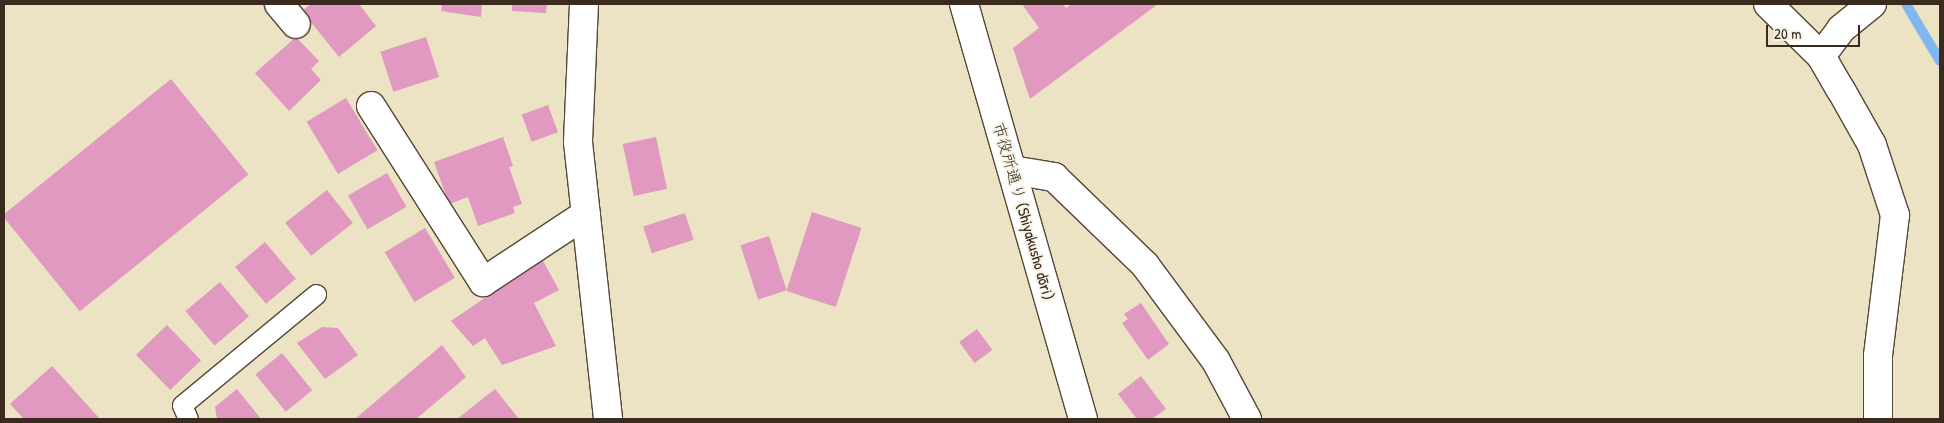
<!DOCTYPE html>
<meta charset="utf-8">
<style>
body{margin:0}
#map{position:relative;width:1944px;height:423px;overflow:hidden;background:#ebe3c3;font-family:"Patrick Hand","Klee One",sans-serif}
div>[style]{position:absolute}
.stream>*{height:10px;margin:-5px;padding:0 5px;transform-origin:5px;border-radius:5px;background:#80b7ef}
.building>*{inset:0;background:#e198c1;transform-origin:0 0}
.roads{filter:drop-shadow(1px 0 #554637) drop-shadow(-1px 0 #554637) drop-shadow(0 1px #554637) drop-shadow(0 -1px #554637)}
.service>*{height:19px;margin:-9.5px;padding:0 9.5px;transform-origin:9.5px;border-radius:9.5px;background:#fff}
.minor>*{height:28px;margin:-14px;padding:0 14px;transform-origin:14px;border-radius:14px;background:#fff}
.tertiary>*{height:28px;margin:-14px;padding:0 14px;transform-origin:14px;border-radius:14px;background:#fff}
span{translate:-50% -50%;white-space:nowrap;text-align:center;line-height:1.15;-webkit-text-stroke:4px #f7f3e8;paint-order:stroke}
.street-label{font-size:16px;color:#3b2a1e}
.frame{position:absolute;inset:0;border:5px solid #3b2a1e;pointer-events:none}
.scale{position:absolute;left:1766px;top:25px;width:94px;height:22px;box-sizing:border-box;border:2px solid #3b2a1e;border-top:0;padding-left:6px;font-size:15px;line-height:18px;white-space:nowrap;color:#3b2a1e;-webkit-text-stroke:4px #f7f3e8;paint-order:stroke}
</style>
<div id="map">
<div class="stream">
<i style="left:1906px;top:4px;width:66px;rotate:59.2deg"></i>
</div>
<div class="building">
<i style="clip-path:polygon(311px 4px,359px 4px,376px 26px,339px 57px,302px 11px)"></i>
<i style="clip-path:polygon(442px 4px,482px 4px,481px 17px,441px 11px)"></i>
<i style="clip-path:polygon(512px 4px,547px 4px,546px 13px,512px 11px)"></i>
<i style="clip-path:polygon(1022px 4px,1063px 4px,1066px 8px,1072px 4px,1158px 4px,1030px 99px,1013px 48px,1039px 28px)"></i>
<i style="clip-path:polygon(296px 37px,319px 61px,311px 69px,321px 80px,289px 111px,255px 73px)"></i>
<i style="left:426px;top:37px;width:42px;height:48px;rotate:72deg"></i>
<i style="left:171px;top:79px;width:123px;height:217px;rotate:51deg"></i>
<i style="left:346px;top:98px;width:61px;height:46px;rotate:59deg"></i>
<i style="left:548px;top:105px;width:29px;height:28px;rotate:70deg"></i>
<i style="clip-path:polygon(503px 137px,513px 166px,509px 167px,522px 204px,513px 207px,515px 213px,478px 226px,468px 197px,449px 204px,434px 162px)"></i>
<i style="left:656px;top:137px;width:53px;height:34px;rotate:78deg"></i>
<i style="left:387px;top:173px;width:39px;height:45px;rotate:60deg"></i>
<i style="left:327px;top:190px;width:42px;height:53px;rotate:52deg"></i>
<i style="left:812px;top:212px;width:52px;height:83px;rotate:18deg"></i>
<i style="left:685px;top:213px;width:28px;height:44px;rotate:72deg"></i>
<i style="left:425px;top:228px;width:58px;height:47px;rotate:59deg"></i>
<i style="left:769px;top:236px;width:57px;height:30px;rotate:72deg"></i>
<i style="left:265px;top:242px;width:48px;height:39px;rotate:50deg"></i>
<i style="clip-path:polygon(542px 259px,559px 290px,534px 303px,556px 346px,502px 365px,485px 338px,473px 346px,451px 321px)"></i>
<i style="left:220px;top:282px;width:45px;height:45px;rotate:50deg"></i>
<i style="clip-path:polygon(1141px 303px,1169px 344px,1148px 360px,1122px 323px,1128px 319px,1124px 314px)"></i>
<i style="left:167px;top:325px;width:49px;height:43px;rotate:46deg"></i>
<i style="clip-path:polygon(322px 327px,338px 328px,358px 355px,325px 379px,297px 343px)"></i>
<i style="left:977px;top:329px;width:26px;height:22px;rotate:54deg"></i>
<i style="clip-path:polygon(442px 345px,466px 377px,416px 419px,355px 419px)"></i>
<i style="left:282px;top:353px;width:48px;height:34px;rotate:51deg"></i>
<i style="clip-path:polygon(52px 366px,100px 419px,24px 419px,10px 404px)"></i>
<i style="clip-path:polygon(1141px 376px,1166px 409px,1152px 419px,1137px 419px,1118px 394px)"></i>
<i style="clip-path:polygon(237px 389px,261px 419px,217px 419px,215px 407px)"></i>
<i style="clip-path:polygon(495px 389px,519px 419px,457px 419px)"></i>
</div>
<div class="roads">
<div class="service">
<i style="left:188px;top:419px;width:15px;rotate:-113deg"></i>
<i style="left:182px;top:405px;width:174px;rotate:-39.6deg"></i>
</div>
<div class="minor">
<i style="left:279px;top:4px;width:26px;rotate:50deg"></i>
<i style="left:584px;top:4px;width:138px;rotate:92.5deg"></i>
<i style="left:578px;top:142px;width:279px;rotate:83.8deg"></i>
<i style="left:1768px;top:4px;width:74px;rotate:44.5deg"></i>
<i style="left:1821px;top:56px;width:39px;rotate:60deg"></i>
<i style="left:1841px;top:90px;width:63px;rotate:60.6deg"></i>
<i style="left:1872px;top:145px;width:74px;rotate:71.8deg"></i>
<i style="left:1895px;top:215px;width:142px;rotate:96.9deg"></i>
<i style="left:1878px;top:356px;width:63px;rotate:90deg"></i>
<i style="left:1821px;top:56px;width:34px;rotate:-53deg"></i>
<i style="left:1841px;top:29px;width:40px;rotate:-39deg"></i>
<i style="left:371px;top:106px;width:209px;rotate:57.5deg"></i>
<i style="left:483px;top:282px;width:123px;rotate:-33.4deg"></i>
<i style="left:1012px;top:170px;width:43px;rotate:9.5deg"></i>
<i style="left:1054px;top:177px;width:127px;rotate:44deg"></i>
<i style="left:1145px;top:265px;width:119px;rotate:53.5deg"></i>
<i style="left:1216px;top:361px;width:66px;rotate:61.9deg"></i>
</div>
<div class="tertiary">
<i style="left:964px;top:4px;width:432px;rotate:74deg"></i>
</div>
</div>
<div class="street-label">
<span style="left:1024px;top:211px;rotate:74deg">市役所通り (Shiyakusho dōri)</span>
</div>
<div class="frame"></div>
<div class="scale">20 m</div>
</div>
